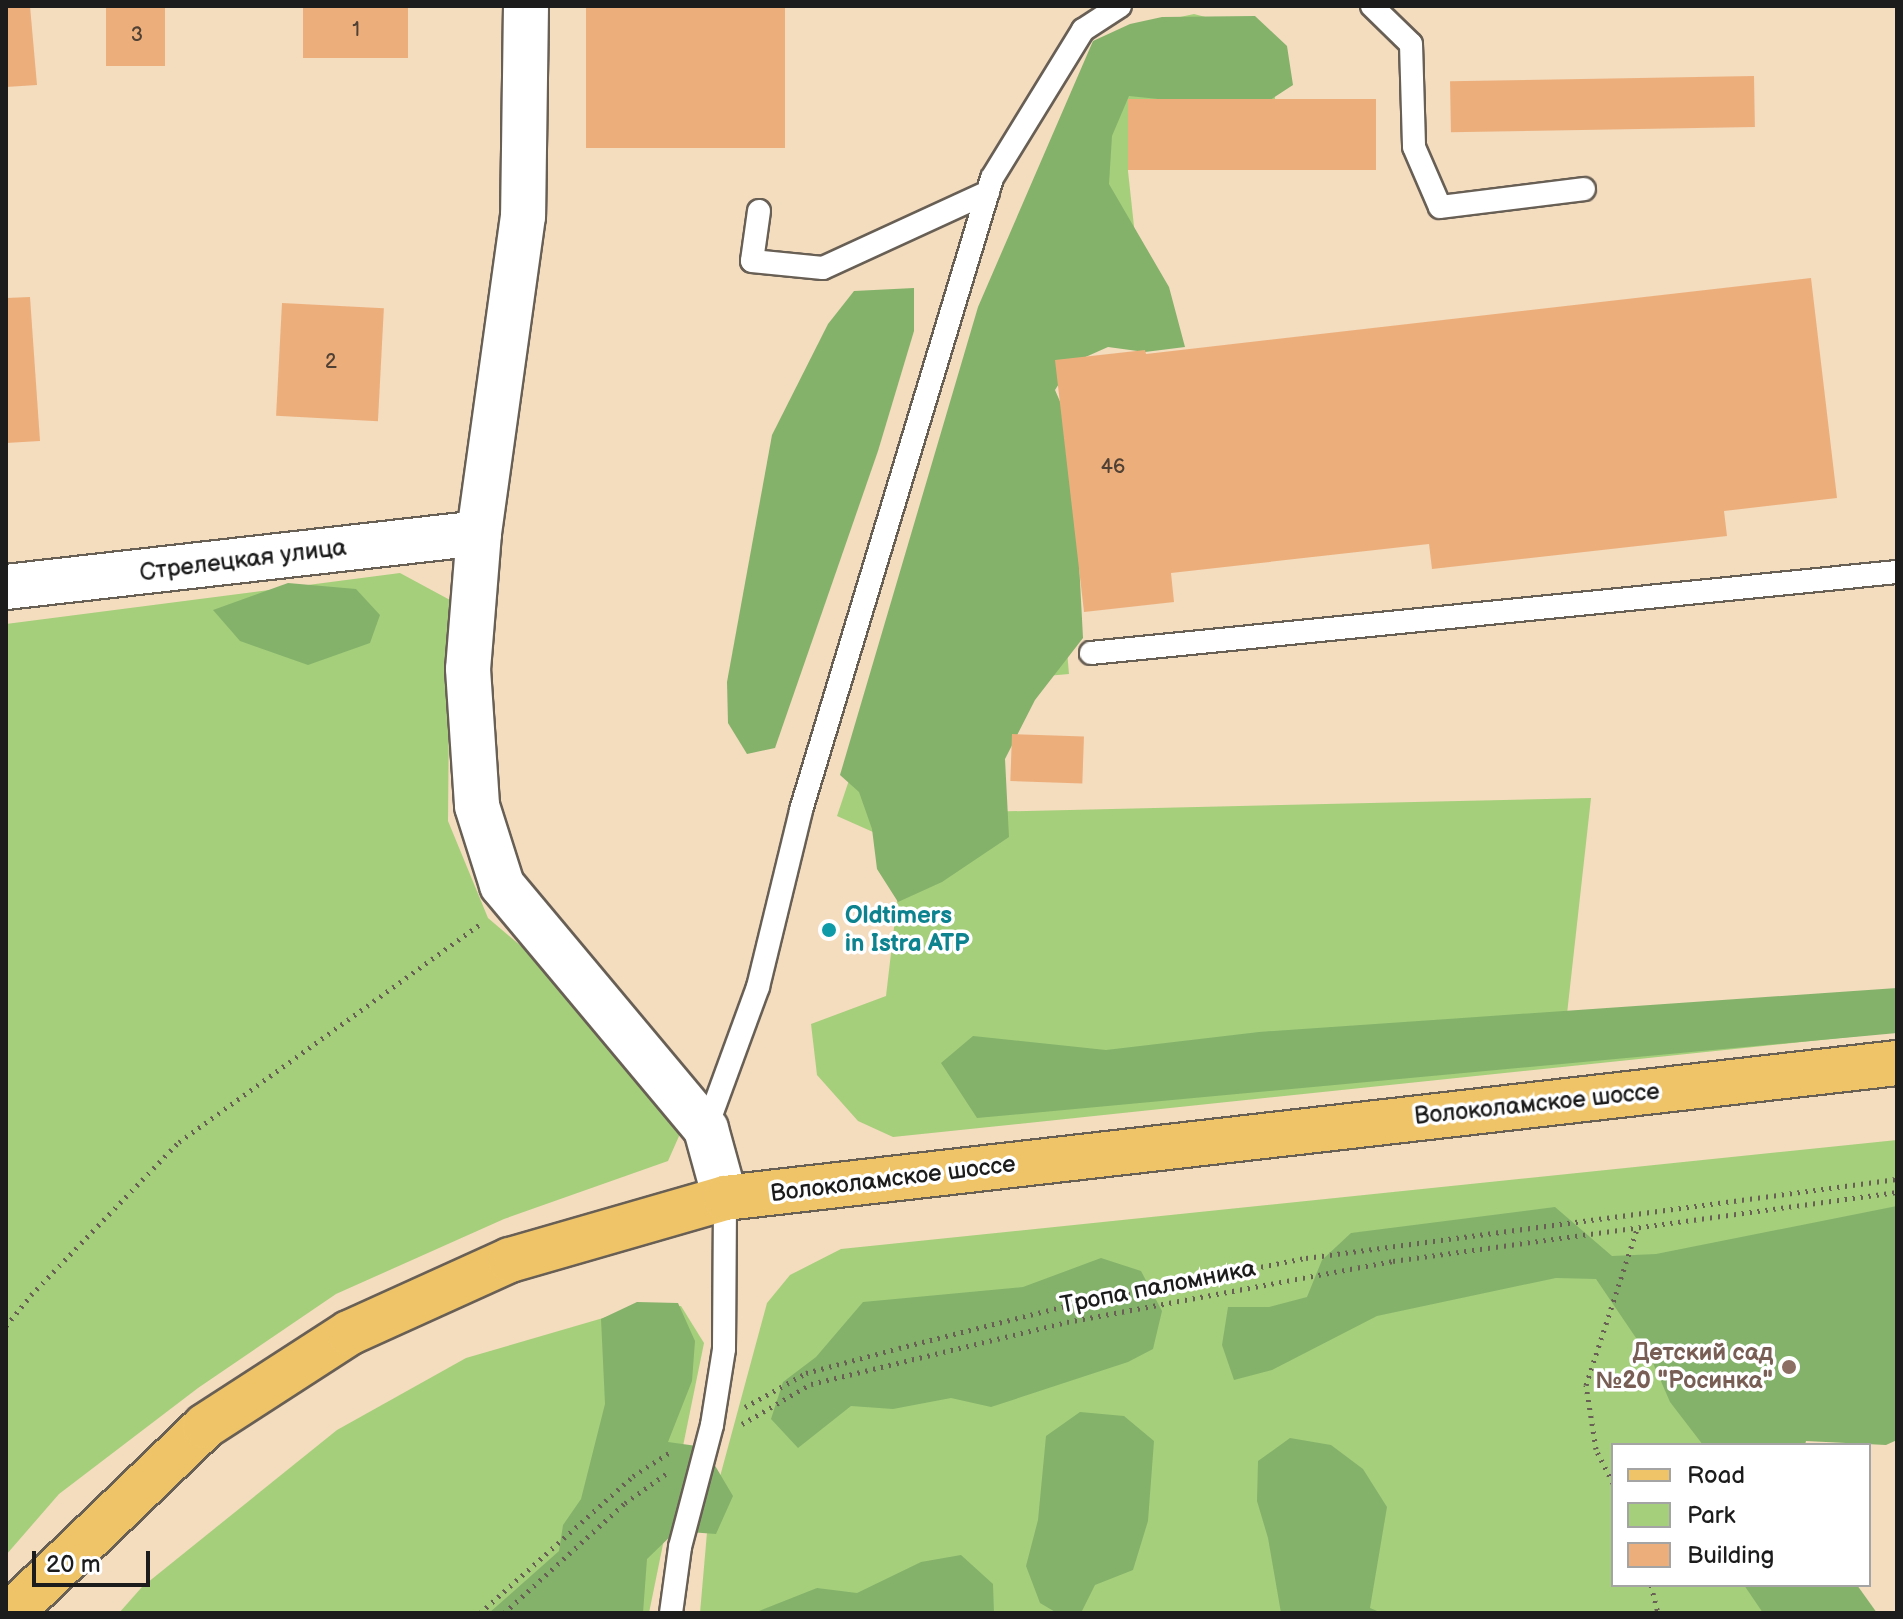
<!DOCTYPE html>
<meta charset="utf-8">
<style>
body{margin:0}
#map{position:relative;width:1903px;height:1619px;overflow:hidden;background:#f4dcbf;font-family:"Balsamiq Sans",sans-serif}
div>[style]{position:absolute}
.green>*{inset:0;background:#a5cf7b}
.forest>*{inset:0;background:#84b26b}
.building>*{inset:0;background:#ecaf7c;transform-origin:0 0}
.path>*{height:5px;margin-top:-2.5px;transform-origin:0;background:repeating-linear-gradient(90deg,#685f55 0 2px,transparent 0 8px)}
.roads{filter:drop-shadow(2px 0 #685f55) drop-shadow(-2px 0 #685f55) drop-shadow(0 2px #685f55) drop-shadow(0 -2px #685f55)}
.service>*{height:22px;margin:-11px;padding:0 11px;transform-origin:11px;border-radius:11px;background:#fff}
.minor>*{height:44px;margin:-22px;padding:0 22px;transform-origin:22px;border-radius:22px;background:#fff}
.primary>*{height:44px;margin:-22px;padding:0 22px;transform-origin:22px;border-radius:22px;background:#efc469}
.dots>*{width:22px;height:22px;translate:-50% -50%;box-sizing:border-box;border:4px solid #fff;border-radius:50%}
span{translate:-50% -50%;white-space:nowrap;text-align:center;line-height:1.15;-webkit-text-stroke:7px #fff;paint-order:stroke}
.number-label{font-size:20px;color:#504134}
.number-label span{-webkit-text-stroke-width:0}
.street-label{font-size:24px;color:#1c1c1c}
.culture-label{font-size:24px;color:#0d838f;font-weight:700}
.left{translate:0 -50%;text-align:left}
.education-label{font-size:24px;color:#785e54;font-weight:700}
.right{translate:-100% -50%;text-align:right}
.frame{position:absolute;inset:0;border:8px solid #1c1c1c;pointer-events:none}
.legend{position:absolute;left:1611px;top:1443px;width:260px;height:144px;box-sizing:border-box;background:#fff;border:2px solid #a4a4a4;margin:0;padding:10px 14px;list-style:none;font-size:24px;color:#1c1c1c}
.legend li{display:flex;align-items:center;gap:16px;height:40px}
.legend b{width:40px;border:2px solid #a4a4a4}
.scale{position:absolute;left:32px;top:1551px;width:118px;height:36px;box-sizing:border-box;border:4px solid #1c1c1c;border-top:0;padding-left:10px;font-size:24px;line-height:28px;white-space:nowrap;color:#1c1c1c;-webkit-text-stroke:6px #fff;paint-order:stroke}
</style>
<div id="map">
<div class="green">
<i style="clip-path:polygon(1194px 14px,1247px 28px,1274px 55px,1275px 99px,1128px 99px,1128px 171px,1136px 245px,1042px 353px,1069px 674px,1035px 677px,978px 812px,1591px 798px,1565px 1032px,1897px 1032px,893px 1137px,858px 1121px,817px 1075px,811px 1024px,886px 996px,902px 859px,873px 832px,837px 816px,1077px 99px,1125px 29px)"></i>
<i style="clip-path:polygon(400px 573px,450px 600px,448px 821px,488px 918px,658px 1062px,691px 1109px,668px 1161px,504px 1219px,336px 1294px,198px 1388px,59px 1494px,6px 1555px,6px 624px)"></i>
<i style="clip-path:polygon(1897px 1140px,1897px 1219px,1717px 1445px,1613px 1445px,1613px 1585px,1784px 1585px,1800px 1613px,700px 1613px,708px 1521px,767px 1303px,790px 1275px,841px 1249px)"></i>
<i style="clip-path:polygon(681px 1306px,704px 1343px,649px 1613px,119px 1613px,142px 1587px,337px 1430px,466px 1358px,634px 1309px)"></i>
</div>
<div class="forest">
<i style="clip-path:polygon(1255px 16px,1287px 46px,1293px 85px,1256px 109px,1129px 96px,1112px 136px,1109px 184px,1169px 287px,1185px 347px,1145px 352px,1108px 347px,1072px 363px,1055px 390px,1072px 429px,1083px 638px,1035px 700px,1005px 759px,1009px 837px,942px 882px,898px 902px,877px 869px,872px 829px,859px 792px,840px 775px,978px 307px,1093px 41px,1130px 24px,1162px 17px)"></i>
<i style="clip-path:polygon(914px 288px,914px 331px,878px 451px,775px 748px,747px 754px,728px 723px,727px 682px,772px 435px,828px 324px,854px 291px)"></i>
<i style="clip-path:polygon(288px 583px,356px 589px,380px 615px,370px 643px,308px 665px,240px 641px,213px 610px)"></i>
<i style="clip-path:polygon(1897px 988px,1897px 1033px,977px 1118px,941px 1063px,973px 1036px,1106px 1050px,1259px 1032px)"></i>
<i style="clip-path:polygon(1897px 1206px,1897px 1440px,1886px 1445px,1806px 1441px,1805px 1445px,1703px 1445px,1670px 1402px,1653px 1363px,1596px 1279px,1556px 1278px,1377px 1316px,1272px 1370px,1234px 1380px,1222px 1345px,1228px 1307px,1269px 1307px,1307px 1297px,1322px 1260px,1351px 1233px,1555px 1207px,1612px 1256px,1656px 1254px)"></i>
<i style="clip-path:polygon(1101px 1258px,1141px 1271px,1162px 1311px,1153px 1349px,1128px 1362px,991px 1407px,951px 1398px,893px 1409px,851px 1406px,798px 1448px,771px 1419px,783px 1382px,816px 1357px,863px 1302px,1023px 1287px)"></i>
<i style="clip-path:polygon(637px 1302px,678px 1303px,695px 1341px,692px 1381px,668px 1442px,704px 1447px,733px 1496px,716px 1534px,676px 1531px,647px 1559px,643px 1613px,489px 1613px,559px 1551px,563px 1525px,581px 1499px,605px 1404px,601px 1319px)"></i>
<i style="clip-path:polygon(1080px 1412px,1124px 1416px,1154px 1441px,1148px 1521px,1133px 1570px,1095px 1585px,1081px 1613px,1057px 1613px,1040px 1603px,1026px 1566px,1038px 1520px,1046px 1436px)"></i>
<i style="clip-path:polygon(1290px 1438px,1331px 1445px,1363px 1469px,1387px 1507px,1370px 1608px,1382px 1613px,1281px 1613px,1268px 1538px,1257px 1501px,1258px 1461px)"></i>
<i style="clip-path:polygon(961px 1555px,993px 1584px,994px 1613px,754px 1613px,817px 1588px,857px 1593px,921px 1562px)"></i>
<i style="clip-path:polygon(1744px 1585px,1857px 1585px,1877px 1613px,1763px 1613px)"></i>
</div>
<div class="building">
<i style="clip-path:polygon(6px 6px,30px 6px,37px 85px,6px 87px)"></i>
<i style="left:106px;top:6px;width:59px;height:60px"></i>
<i style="left:303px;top:6px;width:105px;height:52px"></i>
<i style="left:586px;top:6px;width:199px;height:142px"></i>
<i style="left:1754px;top:76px;width:51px;height:304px;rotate:89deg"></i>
<i style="left:1128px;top:99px;width:248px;height:71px"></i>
<i style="clip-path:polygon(1811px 278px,1837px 498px,1724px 511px,1727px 536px,1432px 569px,1429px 544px,1171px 573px,1174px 602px,1084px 612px,1055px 360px,1145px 350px,1146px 354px)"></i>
<i style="clip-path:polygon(30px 297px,40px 441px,6px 443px,6px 298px)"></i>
<i style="left:282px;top:303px;width:102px;height:113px;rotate:3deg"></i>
<i style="left:1012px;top:734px;width:72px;height:47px;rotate:2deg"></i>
</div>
<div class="path">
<i style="left:6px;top:1326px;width:40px;rotate:-51deg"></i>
<i style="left:31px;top:1295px;width:213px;rotate:-46deg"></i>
<i style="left:179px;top:1142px;width:374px;rotate:-35.9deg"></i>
<i style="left:745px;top:1407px;width:70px;rotate:-29.1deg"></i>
<i style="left:806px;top:1373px;width:96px;rotate:-15deg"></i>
<i style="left:899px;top:1348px;width:171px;rotate:-14.2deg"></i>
<i style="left:1065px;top:1306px;width:246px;rotate:-11.3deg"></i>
<i style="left:1306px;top:1258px;width:596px;rotate:-7.61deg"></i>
<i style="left:742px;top:1424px;width:80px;rotate:-30.1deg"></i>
<i style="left:811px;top:1384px;width:263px;rotate:-13.6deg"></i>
<i style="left:1067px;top:1322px;width:332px;rotate:-10.6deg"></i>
<i style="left:1393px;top:1261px;width:509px;rotate:-7.8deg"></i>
<i style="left:1613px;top:1483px;width:38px;rotate:-117deg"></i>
<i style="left:1596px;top:1449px;width:65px;rotate:-98.9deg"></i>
<i style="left:1586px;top:1385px;width:167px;rotate:-71.9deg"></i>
<i style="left:1651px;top:1585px;width:29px;rotate:76deg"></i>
<i style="left:480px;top:1613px;width:205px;rotate:-41.8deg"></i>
<i style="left:633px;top:1476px;width:46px;rotate:-32.7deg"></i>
<i style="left:504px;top:1613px;width:164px;rotate:-42.3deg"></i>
<i style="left:625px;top:1503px;width:52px;rotate:-35.5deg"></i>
</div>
<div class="roads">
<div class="service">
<i style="left:1372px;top:6px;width:54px;rotate:44.3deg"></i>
<i style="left:1411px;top:44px;width:103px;rotate:88.3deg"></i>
<i style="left:1414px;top:147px;width:65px;rotate:66.6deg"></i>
<i style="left:1440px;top:207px;width:145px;rotate:-7.1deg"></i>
<i style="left:759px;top:211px;width:50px;rotate:98deg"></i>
<i style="left:752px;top:261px;width:71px;rotate:5.6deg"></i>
<i style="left:823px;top:268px;width:182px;rotate:-24.7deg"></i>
<i style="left:1091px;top:653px;width:810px;rotate:-5.74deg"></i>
<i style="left:706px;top:1129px;width:151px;rotate:-69.9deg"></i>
<i style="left:758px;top:987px;width:182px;rotate:-76.3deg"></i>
<i style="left:801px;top:810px;width:660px;rotate:-73.18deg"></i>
<i style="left:992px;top:178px;width:174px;rotate:-58.4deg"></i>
<i style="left:1083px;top:30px;width:44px;rotate:-33deg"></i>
<i style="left:671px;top:1613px;width:67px;rotate:-82.2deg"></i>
<i style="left:680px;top:1547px;width:126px;rotate:-75.3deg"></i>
<i style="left:712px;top:1425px;width:77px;rotate:-81deg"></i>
<i style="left:724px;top:1349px;width:151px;rotate:-89.6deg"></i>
</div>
<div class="minor">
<i style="left:526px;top:6px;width:210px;rotate:90.8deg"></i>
<i style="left:523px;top:216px;width:320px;rotate:97.9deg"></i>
<i style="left:479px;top:533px;width:136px;rotate:94.6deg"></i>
<i style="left:468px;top:669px;width:137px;rotate:86.2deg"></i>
<i style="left:477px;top:806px;width:83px;rotate:72.4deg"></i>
<i style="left:502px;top:885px;width:318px;rotate:50.1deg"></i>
<i style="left:706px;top:1129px;width:72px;rotate:74.6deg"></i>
<i style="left:6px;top:587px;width:476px;rotate:-6.5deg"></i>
</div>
<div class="primary">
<i style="left:11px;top:1613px;width:269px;rotate:-43.9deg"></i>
<i style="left:205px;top:1426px;width:171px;rotate:-32.9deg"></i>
<i style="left:349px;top:1333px;width:177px;rotate:-24.4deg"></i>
<i style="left:510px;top:1260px;width:224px;rotate:-16.1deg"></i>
<i style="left:725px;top:1198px;width:1180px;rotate:-6.57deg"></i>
</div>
</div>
<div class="dots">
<i style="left:829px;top:930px;background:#0f9aa8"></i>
<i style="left:1789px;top:1367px;background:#8d6e63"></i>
</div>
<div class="number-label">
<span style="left:356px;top:30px">1</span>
<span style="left:137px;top:35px">3</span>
<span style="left:331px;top:362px">2</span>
<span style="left:1113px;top:467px">46</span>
</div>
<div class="street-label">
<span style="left:243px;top:560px;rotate:-7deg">Стрелецкая улица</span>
<span style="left:1537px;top:1104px;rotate:-6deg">Волоколамское шоссе</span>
<span style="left:893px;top:1179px;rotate:-7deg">Волоколамское шоссе</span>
<span style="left:1158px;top:1287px;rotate:-11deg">Тропа паломника</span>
</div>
<div class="culture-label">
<span class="left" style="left:845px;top:930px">Oldtimers<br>in Istra ATP</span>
</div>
<div class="education-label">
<span class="right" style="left:1773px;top:1367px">Детский сад<br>№20 "Росинка"</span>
</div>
<div class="frame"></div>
<ul class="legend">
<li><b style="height:10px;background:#efc469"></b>Road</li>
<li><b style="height:22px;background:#a5cf7b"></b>Park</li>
<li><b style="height:22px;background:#ecaf7c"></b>Building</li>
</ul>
<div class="scale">20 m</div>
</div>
